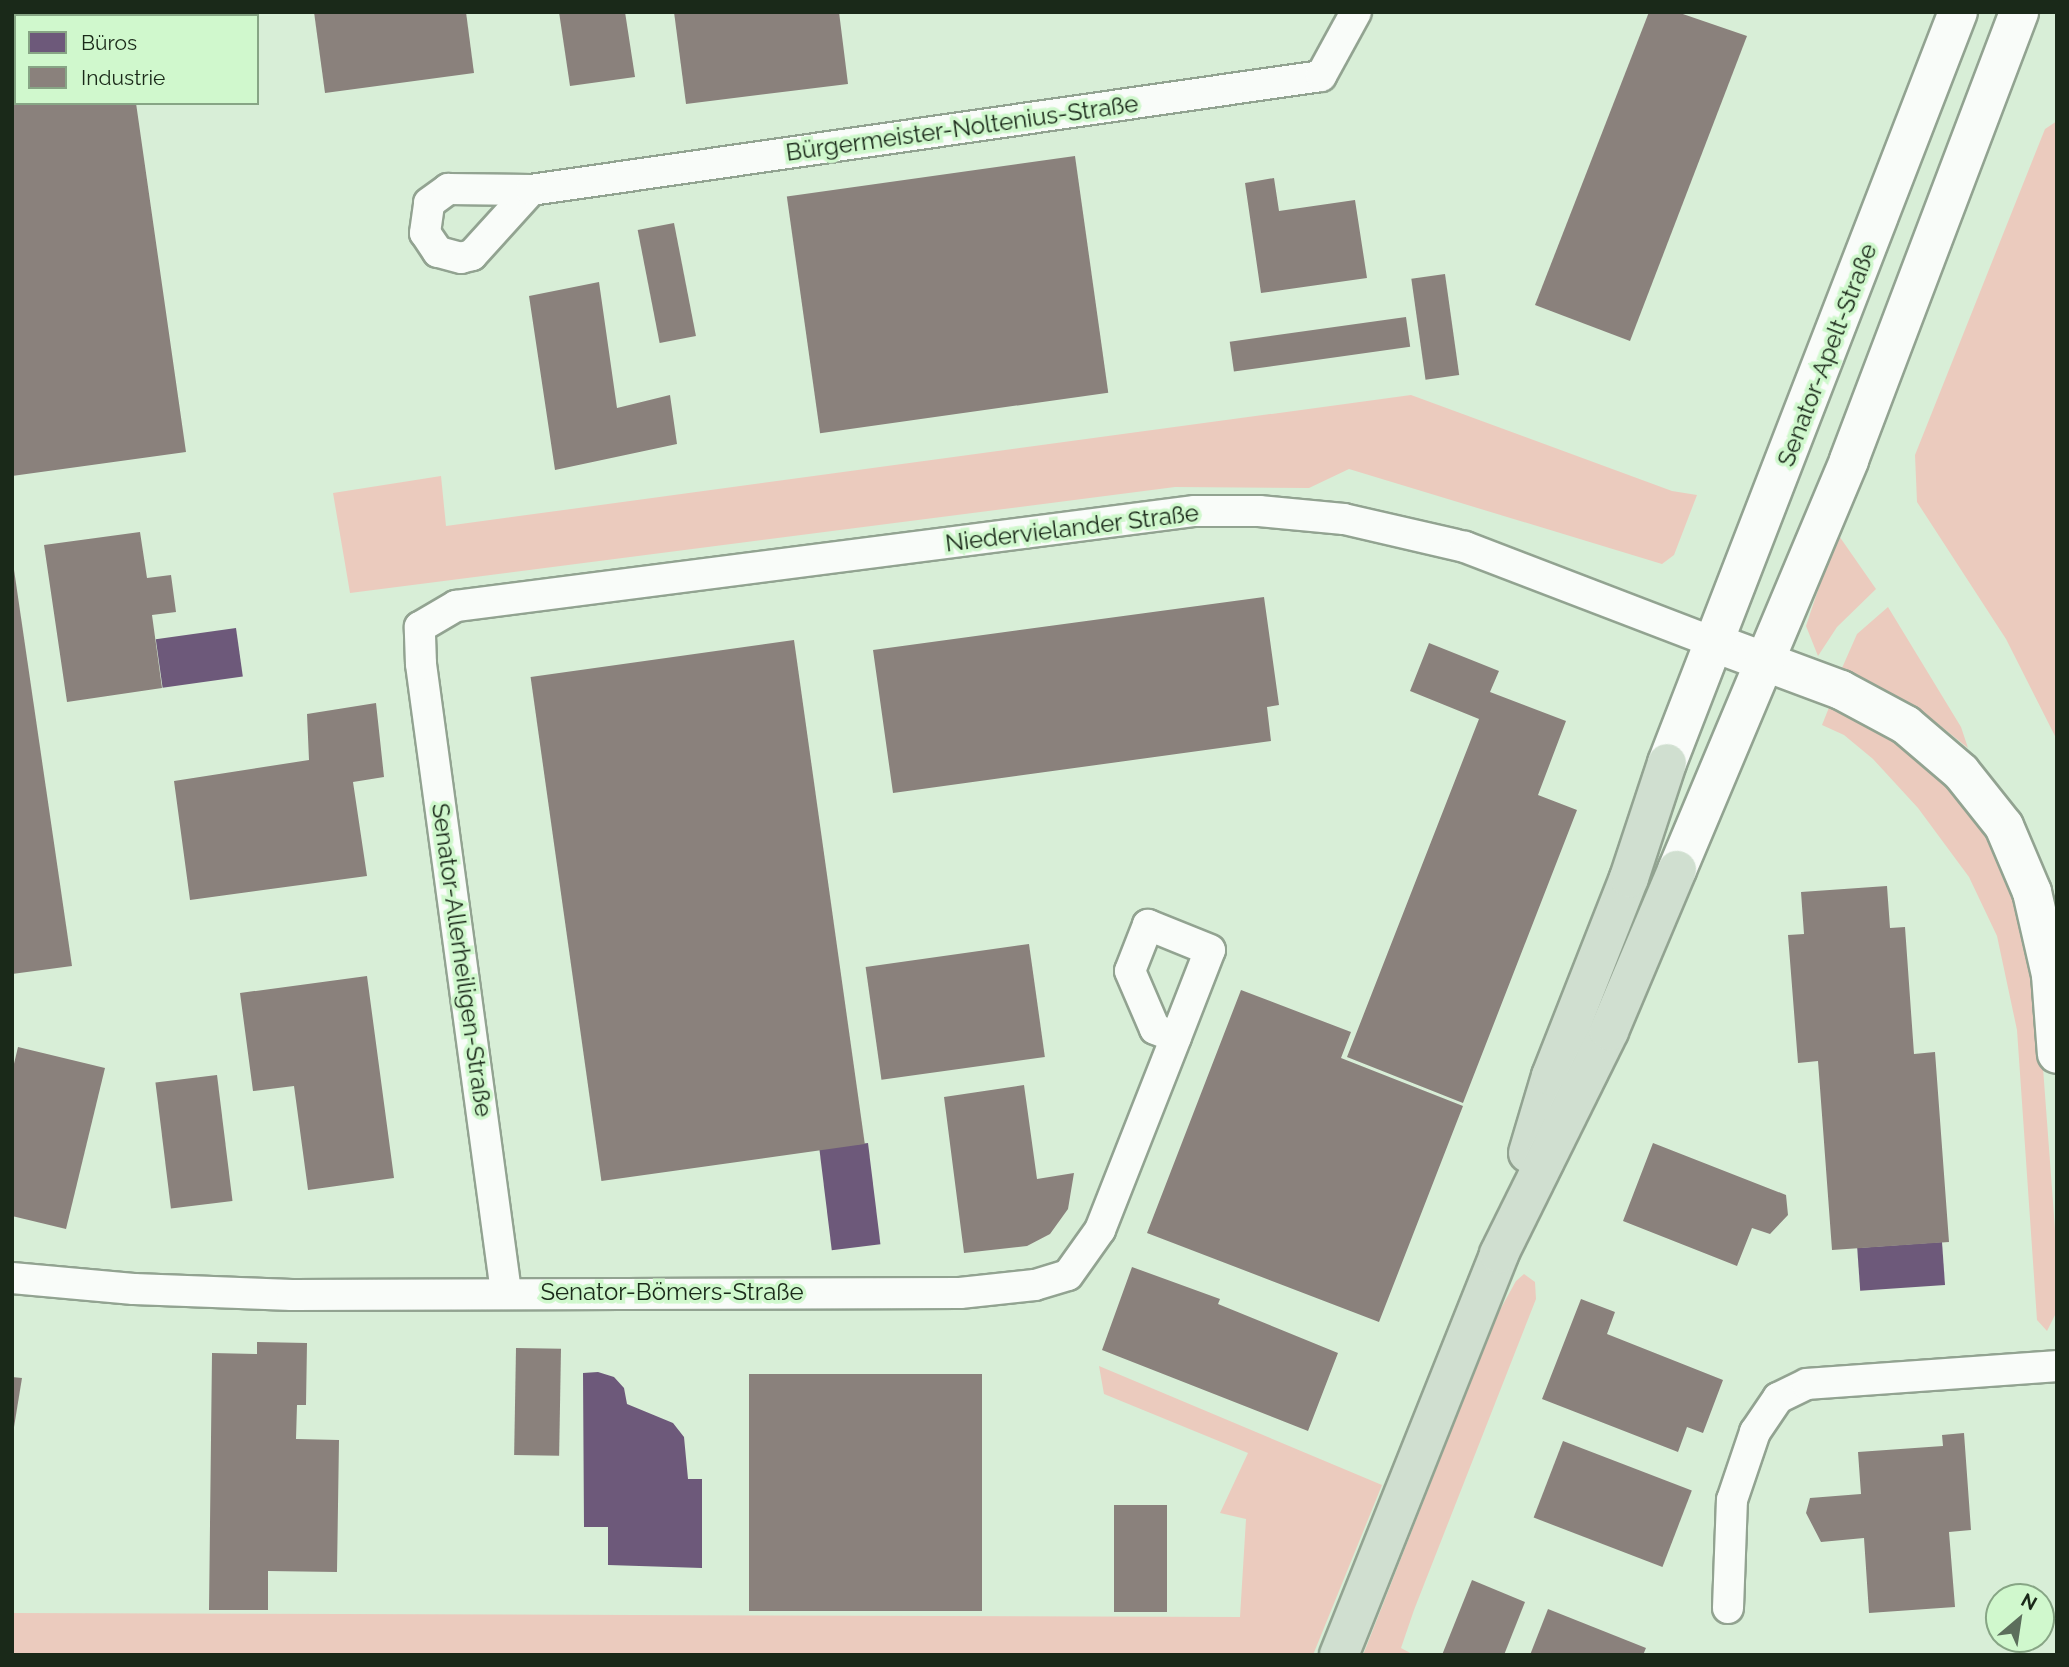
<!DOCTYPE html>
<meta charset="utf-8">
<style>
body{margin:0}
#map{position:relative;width:2069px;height:1667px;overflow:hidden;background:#d8eed7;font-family:Raleway,sans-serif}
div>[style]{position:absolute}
.green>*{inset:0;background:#ebcbbe}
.offices>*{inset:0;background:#6d597a;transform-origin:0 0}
.industry>*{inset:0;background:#8a817c;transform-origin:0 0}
.roads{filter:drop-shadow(2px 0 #92a391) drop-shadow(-2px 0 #92a391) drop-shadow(0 2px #92a391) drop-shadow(0 -2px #92a391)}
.minor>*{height:30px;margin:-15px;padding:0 15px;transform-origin:15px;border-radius:15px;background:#f9fcf9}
.tertiary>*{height:38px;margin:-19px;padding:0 19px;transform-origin:19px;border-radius:19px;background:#f9fcf9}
.motorway>*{height:38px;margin:-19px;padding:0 19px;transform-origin:19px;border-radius:19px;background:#d0dfd0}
span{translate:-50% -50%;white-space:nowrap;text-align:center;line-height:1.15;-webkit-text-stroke:7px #d0f8cd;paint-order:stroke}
.street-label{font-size:24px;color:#1a2919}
.frame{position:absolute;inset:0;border:14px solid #1a2919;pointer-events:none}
.legend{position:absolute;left:14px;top:14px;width:245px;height:91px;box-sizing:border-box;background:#d0f8cd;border:2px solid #87a585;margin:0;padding:9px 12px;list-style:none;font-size:21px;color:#1a2919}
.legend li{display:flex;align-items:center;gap:14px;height:35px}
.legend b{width:35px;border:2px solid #87a585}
.north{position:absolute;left:1985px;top:1583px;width:70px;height:70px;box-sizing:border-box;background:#d0f8cd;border:2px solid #87a585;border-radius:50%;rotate:29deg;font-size:19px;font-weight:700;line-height:28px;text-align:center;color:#1a2919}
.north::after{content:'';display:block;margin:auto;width:24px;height:32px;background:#5c6e5c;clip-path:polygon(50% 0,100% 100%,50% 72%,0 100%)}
</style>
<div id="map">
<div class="green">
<i style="clip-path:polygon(2057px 121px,2057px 740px,2006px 639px,1917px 502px,1915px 455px,2045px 129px)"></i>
<i style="clip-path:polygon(1411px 395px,1672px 491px,1697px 495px,1674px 555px,1662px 564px,1349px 469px,1309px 488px,1175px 487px,350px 593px,333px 493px,441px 476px,446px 526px)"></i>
<i style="clip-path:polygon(1837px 533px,1876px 589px,1837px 627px,1818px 656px,1806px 626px)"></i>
<i style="clip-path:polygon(1888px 607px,1961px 727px,1968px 748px,1918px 708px,1842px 668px,1857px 634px)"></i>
<i style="clip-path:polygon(1830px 705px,1913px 749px,1984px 823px,2007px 867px,2037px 987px,2057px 1256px,2057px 1311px,2047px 1331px,2037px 1320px,2017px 1030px,1997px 936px,1969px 877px,1918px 808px,1873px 759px,1844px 735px,1822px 725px)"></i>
<i style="clip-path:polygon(1524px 1274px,1535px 1282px,1536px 1299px,1414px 1610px,1401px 1648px,1414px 1655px,1363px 1655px,1496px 1317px,1516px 1281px)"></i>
<i style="clip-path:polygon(1099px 1366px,1382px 1485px,1313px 1655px,12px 1655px,12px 1613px,1240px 1617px,1246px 1519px,1220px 1513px,1248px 1453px,1104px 1394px)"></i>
</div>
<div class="offices">
<i style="left:236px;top:628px;width:49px;height:81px;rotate:82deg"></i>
<i style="left:868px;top:1143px;width:102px;height:49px;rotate:83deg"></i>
<i style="left:1942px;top:1242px;width:43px;height:85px;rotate:86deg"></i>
<i style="clip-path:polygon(598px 1372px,614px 1377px,624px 1388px,627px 1404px,673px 1423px,684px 1437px,688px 1479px,702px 1479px,702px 1568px,608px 1565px,608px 1527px,584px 1527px,583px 1373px)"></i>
</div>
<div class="industry">
<i style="clip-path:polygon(12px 12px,122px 12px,123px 16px,16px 16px,16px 103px,136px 103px,186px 452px,12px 476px)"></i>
<i style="clip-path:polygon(314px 12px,466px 12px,474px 73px,325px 93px)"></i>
<i style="clip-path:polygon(559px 12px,625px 12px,635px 77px,570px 86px)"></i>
<i style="clip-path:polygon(674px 12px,839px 12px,848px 84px,686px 104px)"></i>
<i style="clip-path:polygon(1649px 12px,1677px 12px,1747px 36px,1630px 341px,1535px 305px)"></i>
<i style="left:1075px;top:156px;width:239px;height:291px;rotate:82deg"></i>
<i style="clip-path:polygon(1274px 178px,1279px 211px,1355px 200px,1367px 278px,1261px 293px,1245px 183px)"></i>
<i style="left:674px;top:223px;width:115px;height:37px;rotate:79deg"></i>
<i style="left:1445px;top:274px;width:102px;height:34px;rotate:82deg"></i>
<i style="clip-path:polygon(599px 282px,617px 408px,670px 395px,677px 444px,555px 470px,529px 296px)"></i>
<i style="left:1406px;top:317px;width:30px;height:178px;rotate:82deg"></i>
<i style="clip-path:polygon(140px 532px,147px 578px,171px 575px,176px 612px,152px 615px,162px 688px,67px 702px,44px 545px)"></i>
<i style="clip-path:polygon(12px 556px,72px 966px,12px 974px)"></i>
<i style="clip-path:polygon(1264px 597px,1279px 705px,1267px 707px,1271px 741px,893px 793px,873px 650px)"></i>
<i style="left:794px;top:640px;width:509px;height:266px;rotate:82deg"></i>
<i style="clip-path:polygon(1429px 643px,1499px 671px,1490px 692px,1566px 721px,1538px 795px,1577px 810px,1463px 1103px,1347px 1057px,1479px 719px,1410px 691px)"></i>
<i style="clip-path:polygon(376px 703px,384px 777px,353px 782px,367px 876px,190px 900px,174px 781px,309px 760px,307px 714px)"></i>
<i style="clip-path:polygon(1887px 886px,1890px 928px,1905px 927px,1914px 1054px,1935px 1052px,1949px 1242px,1832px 1250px,1818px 1061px,1798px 1063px,1788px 935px,1804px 934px,1801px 892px)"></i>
<i style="left:1029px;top:944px;width:114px;height:165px;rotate:82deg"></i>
<i style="clip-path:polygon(367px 976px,394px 1178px,308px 1190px,294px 1086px,253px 1091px,240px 993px)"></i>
<i style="clip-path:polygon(1241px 990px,1351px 1032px,1341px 1058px,1463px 1106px,1379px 1322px,1147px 1233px)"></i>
<i style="clip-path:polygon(18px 1047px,105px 1068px,66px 1229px,12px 1216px,12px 1072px)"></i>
<i style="left:217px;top:1075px;width:127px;height:62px;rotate:83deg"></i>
<i style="clip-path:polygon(1024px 1085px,1037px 1179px,1074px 1173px,1068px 1209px,1050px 1234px,1027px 1246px,964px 1253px,944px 1097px)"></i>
<i style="clip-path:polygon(1653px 1143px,1786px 1195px,1788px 1215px,1770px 1234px,1752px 1228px,1737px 1266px,1623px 1221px)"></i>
<i style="clip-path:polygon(1132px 1267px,1220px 1299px,1218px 1304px,1338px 1353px,1308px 1431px,1102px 1350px)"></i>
<i style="clip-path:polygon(1581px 1299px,1615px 1312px,1607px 1334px,1723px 1380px,1703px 1433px,1687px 1427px,1678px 1452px,1542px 1399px)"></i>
<i style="clip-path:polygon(257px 1342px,307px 1343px,306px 1405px,297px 1405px,296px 1439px,339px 1440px,337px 1572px,268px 1571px,268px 1610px,209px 1610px,212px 1353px,257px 1354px)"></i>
<i style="left:516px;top:1348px;width:45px;height:107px;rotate:1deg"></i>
<i style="left:749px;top:1374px;width:233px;height:237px"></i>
<i style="clip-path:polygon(12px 1377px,22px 1378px,14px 1427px,12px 1427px)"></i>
<i style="clip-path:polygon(1964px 1433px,1971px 1530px,1949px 1532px,1955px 1607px,1869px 1613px,1864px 1538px,1821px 1542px,1806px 1513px,1810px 1498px,1861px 1494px,1858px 1452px,1943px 1446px,1942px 1435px)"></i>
<i style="left:1563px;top:1441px;width:138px;height:82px;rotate:21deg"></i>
<i style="left:1114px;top:1505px;width:53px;height:107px"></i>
<i style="clip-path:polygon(1472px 1580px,1525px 1602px,1504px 1655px,1442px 1655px)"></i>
<i style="clip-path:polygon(1548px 1609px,1646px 1648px,1643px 1655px,1530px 1655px)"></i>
</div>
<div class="roads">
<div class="minor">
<i style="left:531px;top:190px;width:88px;rotate:132.2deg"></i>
<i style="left:472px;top:255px;width:11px;rotate:165deg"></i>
<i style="left:461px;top:258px;width:24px;rotate:-165deg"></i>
<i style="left:438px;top:252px;width:23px;rotate:-124deg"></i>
<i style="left:425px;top:233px;width:30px;rotate:-82deg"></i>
<i style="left:429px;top:203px;width:24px;rotate:-36deg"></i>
<i style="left:448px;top:189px;width:83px;rotate:0.7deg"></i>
<i style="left:531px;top:190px;width:798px;rotate:-8.21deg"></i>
<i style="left:1321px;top:76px;width:73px;rotate:-61.3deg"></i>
<i style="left:12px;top:1278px;width:122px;rotate:5.2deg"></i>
<i style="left:134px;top:1289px;width:158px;rotate:2.2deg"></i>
<i style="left:292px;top:1295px;width:668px;rotate:-0.17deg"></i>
<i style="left:960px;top:1293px;width:75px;rotate:-6.1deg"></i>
<i style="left:1035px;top:1285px;width:34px;rotate:-17deg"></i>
<i style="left:1068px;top:1275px;width:55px;rotate:-54.6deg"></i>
<i style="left:1100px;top:1230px;width:207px;rotate:-68.5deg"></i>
<i style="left:1176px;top:1037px;width:93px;rotate:-68.7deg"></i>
<i style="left:1210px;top:950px;width:67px;rotate:-158deg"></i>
<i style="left:1148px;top:925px;width:49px;rotate:111.4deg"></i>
<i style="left:1130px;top:971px;width:63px;rotate:66.7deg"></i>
<i style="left:1155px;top:1029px;width:22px;rotate:21deg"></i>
<i style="left:506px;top:1292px;width:634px;rotate:-97.71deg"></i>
<i style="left:421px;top:664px;width:37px;rotate:-92deg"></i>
<i style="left:420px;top:627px;width:42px;rotate:-30.3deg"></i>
<i style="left:456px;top:606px;width:745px;rotate:-7.33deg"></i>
<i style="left:1195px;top:511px;width:64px"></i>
<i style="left:1259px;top:511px;width:85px;rotate:5.4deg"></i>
<i style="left:1344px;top:519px;width:124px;rotate:13deg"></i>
<i style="left:1465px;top:547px;width:265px;rotate:21deg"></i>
<i style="left:1728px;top:1608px;width:108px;rotate:-87.9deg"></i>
<i style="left:1732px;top:1500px;width:72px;rotate:-71.3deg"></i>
<i style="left:1755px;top:1432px;width:41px;rotate:-55.9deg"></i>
<i style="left:1778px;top:1398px;width:32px;rotate:-26deg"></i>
<i style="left:1807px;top:1384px;width:251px;rotate:-4.1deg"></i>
</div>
<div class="tertiary">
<i style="left:1712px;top:642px;width:138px;rotate:20.4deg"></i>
<i style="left:1841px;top:690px;width:74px;rotate:28.3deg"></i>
<i style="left:1906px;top:725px;width:72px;rotate:40.5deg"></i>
<i style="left:1961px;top:772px;width:69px;rotate:51.5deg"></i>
<i style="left:2004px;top:826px;width:72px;rotate:67deg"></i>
<i style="left:2032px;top:892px;width:85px;rotate:77.1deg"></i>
<i style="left:2051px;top:975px;width:79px;rotate:85.7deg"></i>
<i style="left:1667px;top:763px;width:805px;rotate:-68.82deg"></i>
<i style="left:1677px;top:870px;width:445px;rotate:-67.2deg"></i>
<i style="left:1849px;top:460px;width:479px;rotate:-69.2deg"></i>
</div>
<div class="motorway">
<i style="left:1528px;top:1153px;width:80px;rotate:-73.4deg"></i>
<i style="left:1551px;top:1076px;width:213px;rotate:-68.5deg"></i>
<i style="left:1629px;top:878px;width:121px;rotate:-71.7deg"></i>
<i style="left:1339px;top:1655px;width:432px;rotate:-68.2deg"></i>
<i style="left:1499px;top:1254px;width:249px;rotate:-63.7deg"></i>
<i style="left:1609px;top:1031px;width:175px;rotate:-67.1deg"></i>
</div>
</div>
<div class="street-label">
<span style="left:962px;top:128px;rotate:-8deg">Bürgermeister-Noltenius-Straße</span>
<span style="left:1827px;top:355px;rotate:-69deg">Senator-Apelt-Straße</span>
<span style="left:1072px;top:528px;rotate:-7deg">Niedervielander Straße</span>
<span style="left:462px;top:960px;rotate:82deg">Senator-Allerheiligen-Straße</span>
<span style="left:672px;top:1292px">Senator-Bömers-Straße</span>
</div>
<div class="frame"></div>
<ul class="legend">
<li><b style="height:19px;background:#6d597a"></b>Büros</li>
<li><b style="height:19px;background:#8a817c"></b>Industrie</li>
</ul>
<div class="north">N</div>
</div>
